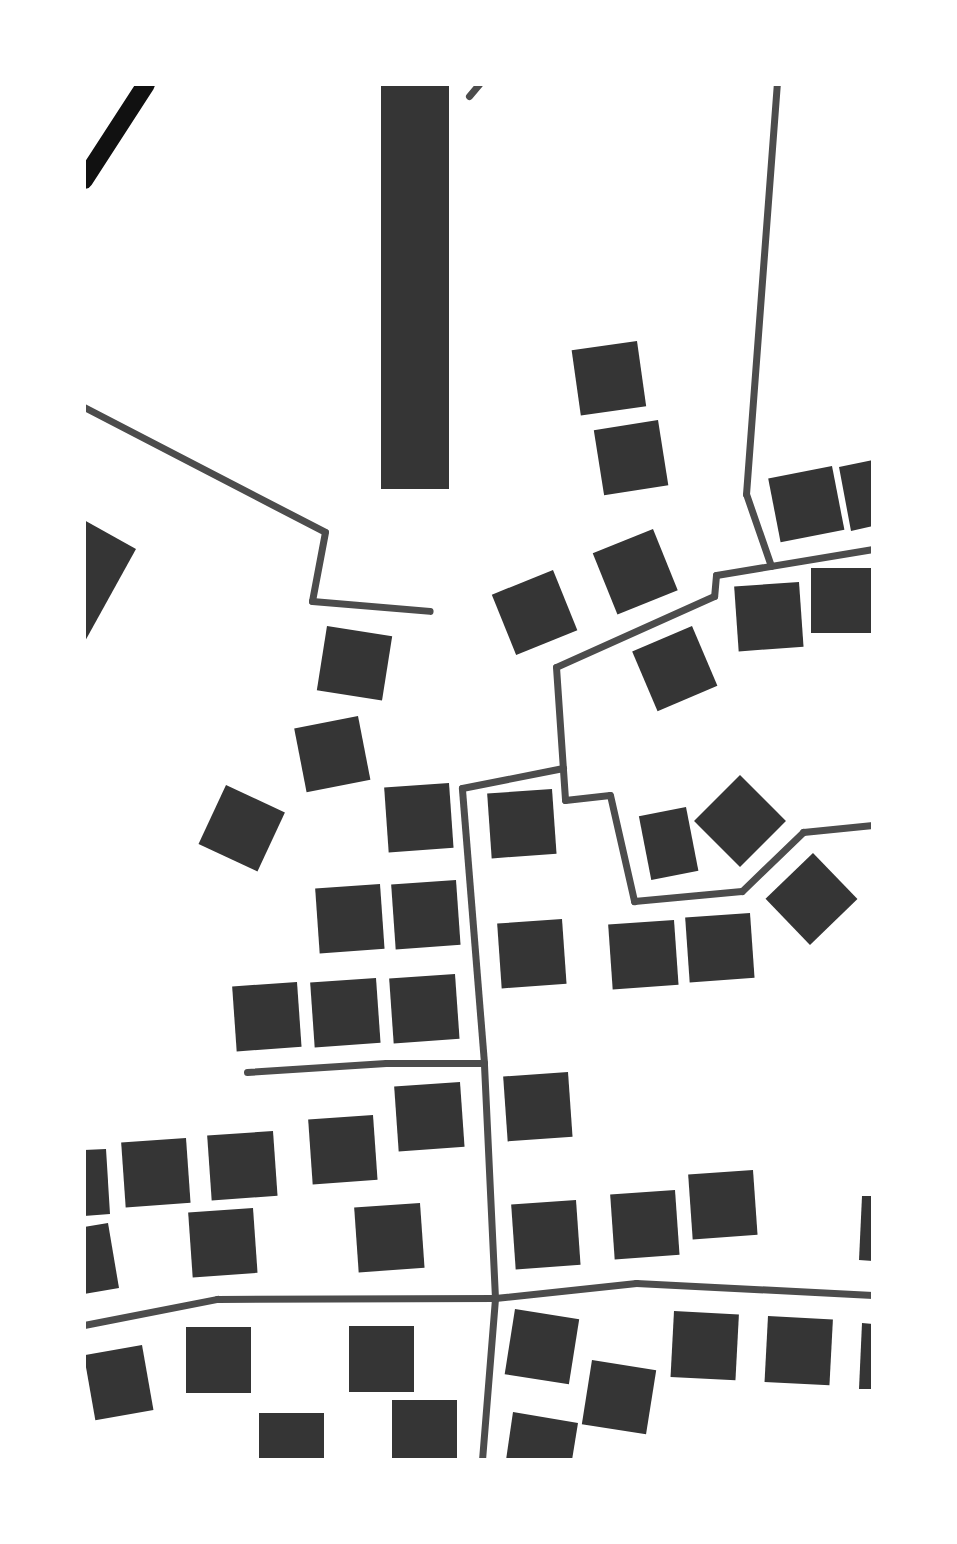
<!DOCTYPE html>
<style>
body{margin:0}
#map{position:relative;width:957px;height:1544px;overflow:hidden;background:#fff;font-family:Mulish,sans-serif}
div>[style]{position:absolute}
.building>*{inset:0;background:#353535;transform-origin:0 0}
.minor>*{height:7px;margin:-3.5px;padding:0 3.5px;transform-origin:3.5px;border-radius:3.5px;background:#4c4c4c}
.primary>*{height:18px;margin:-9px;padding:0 9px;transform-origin:9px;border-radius:9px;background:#111}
span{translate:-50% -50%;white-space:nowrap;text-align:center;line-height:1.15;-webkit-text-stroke:5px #fff;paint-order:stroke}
.frame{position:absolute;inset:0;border:86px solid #fff;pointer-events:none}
</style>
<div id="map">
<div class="building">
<i style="left:381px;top:84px;width:68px;height:405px"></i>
<i style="left:637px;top:341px;width:66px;height:66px;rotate:82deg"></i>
<i style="left:658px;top:420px;width:66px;height:65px;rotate:81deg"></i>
<i style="clip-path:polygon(873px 460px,873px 526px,851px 531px,839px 467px)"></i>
<i style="left:832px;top:466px;width:65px;height:65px;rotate:79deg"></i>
<i style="clip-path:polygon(84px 520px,136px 549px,84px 643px)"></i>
<i style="left:653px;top:529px;width:66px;height:65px;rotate:68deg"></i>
<i style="left:873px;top:568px;width:65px;height:62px;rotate:90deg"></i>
<i style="left:553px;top:570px;width:65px;height:66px;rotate:68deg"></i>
<i style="left:799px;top:582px;width:65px;height:65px;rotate:86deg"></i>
<i style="left:327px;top:626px;width:66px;height:65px;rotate:9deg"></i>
<i style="left:692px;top:626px;width:65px;height:65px;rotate:67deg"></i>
<i style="left:358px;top:716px;width:65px;height:65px;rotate:79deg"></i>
<i style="left:740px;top:775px;width:65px;height:65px;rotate:45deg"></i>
<i style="left:449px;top:783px;width:65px;height:65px;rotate:86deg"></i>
<i style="left:226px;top:785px;width:65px;height:65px;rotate:25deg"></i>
<i style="left:552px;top:789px;width:65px;height:65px;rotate:86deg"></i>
<i style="left:686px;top:807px;width:65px;height:48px;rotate:79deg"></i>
<i style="left:813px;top:853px;width:64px;height:66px;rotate:46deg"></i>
<i style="left:456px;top:880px;width:65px;height:65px;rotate:86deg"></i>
<i style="left:380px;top:884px;width:65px;height:65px;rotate:86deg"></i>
<i style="left:750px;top:913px;width:65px;height:65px;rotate:86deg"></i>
<i style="left:562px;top:919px;width:65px;height:65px;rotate:86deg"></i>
<i style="left:674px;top:920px;width:65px;height:66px;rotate:86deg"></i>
<i style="left:455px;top:974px;width:65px;height:66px;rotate:86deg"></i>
<i style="left:376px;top:978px;width:65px;height:66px;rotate:86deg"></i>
<i style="left:297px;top:982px;width:65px;height:65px;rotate:86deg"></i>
<i style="left:568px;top:1072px;width:65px;height:65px;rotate:86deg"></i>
<i style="left:460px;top:1082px;width:65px;height:66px;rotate:86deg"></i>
<i style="left:373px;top:1115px;width:65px;height:65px;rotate:86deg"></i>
<i style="left:273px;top:1131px;width:65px;height:66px;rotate:86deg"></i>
<i style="left:186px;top:1138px;width:65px;height:65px;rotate:86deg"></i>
<i style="clip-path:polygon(106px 1149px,110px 1214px,84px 1216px,84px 1150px)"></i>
<i style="left:753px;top:1170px;width:65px;height:65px;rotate:86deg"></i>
<i style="left:675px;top:1190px;width:65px;height:65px;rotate:86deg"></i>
<i style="clip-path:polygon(862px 1196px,873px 1196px,873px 1261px,859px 1260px)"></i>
<i style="left:576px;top:1200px;width:65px;height:65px;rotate:86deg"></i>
<i style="left:420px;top:1203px;width:65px;height:66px;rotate:86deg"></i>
<i style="left:253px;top:1208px;width:65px;height:65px;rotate:86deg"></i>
<i style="clip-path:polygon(108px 1223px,119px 1288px,84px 1294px,84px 1227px)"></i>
<i style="left:515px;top:1309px;width:65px;height:66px;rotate:9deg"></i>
<i style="left:674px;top:1311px;width:65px;height:66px;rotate:3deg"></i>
<i style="left:768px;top:1316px;width:65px;height:66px;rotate:3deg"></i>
<i style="clip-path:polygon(862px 1323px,873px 1324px,873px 1389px,859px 1389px)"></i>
<i style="left:349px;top:1326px;width:65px;height:66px"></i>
<i style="left:186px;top:1327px;width:65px;height:66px"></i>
<i style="left:142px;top:1345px;width:66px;height:59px;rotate:80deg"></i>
<i style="left:592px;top:1360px;width:65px;height:65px;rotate:9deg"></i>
<i style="left:392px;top:1400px;width:65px;height:60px"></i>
<i style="clip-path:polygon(513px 1412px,578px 1423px,572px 1460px,506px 1460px)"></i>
<i style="left:259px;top:1413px;width:65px;height:47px"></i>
</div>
<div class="minor">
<i style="left:469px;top:96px;width:16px;rotate:-50deg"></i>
<i style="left:84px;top:407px;width:271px;rotate:27.4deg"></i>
<i style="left:325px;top:532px;width:70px;rotate:100.7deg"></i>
<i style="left:312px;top:601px;width:118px;rotate:4.8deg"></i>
<i style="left:873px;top:549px;width:159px;rotate:170.6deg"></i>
<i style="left:716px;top:575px;width:21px;rotate:95deg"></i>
<i style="left:714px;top:596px;width:173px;rotate:155.8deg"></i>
<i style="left:556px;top:667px;width:133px;rotate:86.1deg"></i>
<i style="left:565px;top:800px;width:45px;rotate:-6.3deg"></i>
<i style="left:610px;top:795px;width:109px;rotate:77.2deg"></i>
<i style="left:634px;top:901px;width:108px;rotate:-5.3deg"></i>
<i style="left:742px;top:891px;width:85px;rotate:-44deg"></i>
<i style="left:803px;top:832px;width:70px;rotate:-5.7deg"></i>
<i style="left:771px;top:566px;width:76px;rotate:-109.1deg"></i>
<i style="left:746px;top:494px;width:411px;rotate:-85.7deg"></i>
<i style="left:247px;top:1072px;width:139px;rotate:-3.7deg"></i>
<i style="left:386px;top:1063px;width:98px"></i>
<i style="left:84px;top:1325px;width:136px;rotate:-11.1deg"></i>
<i style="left:217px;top:1299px;width:278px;rotate:-0.2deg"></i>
<i style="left:495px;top:1298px;width:142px;rotate:-6.1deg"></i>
<i style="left:636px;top:1283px;width:237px;rotate:2.9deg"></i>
<i style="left:482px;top:1460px;width:163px;rotate:-85.4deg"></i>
<i style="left:495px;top:1298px;width:235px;rotate:-92.7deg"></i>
<i style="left:484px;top:1063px;width:276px;rotate:-94.6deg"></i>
<i style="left:462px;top:788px;width:103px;rotate:-11.2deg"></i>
</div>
<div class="primary">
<i style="left:84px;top:180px;width:114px;rotate:-57.1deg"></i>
</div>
<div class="frame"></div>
</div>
